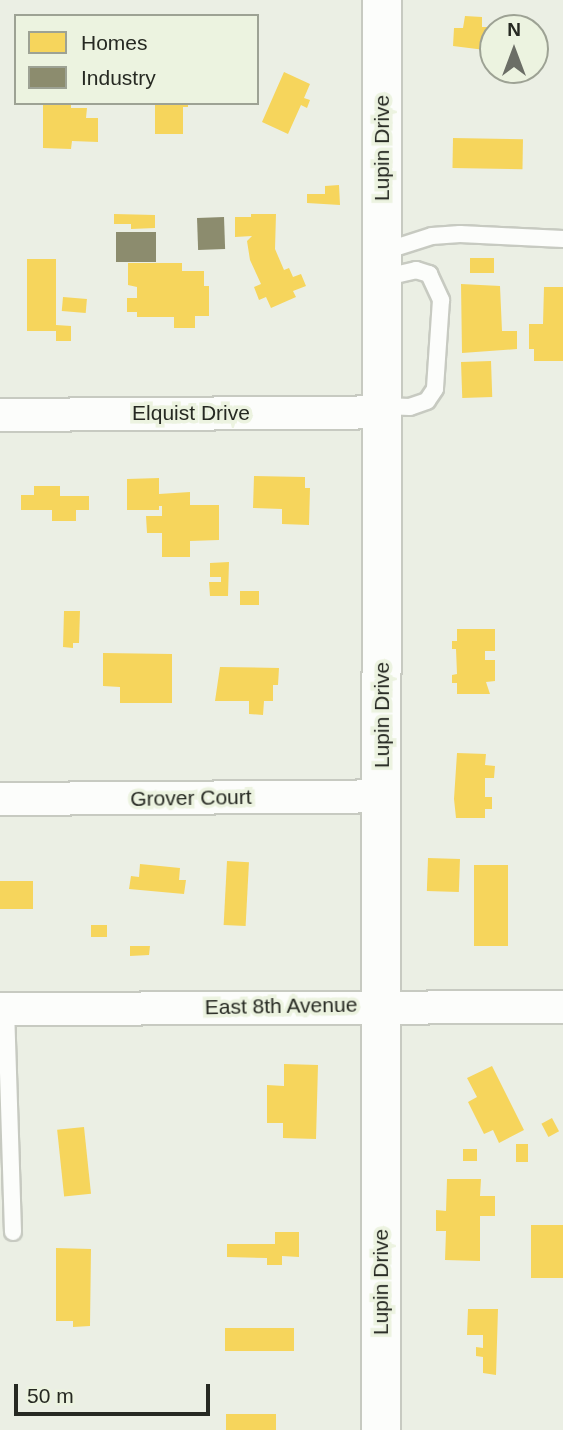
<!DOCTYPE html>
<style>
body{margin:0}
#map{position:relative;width:563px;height:1430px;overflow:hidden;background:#ebefe4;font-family:Helvetica,sans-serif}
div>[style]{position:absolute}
.homes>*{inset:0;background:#f6d55c;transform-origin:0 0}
.industry>*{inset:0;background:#8c8c6e;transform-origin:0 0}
.roads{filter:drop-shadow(2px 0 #c7cac1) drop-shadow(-2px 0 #c7cac1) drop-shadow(0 2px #c7cac1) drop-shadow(0 -2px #c7cac1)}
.service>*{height:16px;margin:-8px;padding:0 8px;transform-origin:8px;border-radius:8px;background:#fcfdfb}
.minor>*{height:32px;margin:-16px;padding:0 16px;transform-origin:16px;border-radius:16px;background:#fcfdfb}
.tertiary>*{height:38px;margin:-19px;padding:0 19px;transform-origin:19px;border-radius:19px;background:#fcfdfb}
span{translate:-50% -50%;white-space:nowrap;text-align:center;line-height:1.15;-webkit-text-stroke:7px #ecf3e0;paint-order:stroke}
.street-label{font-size:21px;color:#262922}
.legend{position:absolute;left:14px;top:14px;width:245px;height:91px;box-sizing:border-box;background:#ecf3e0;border:2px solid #9da294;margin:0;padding:9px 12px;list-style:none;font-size:21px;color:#262922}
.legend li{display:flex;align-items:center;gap:14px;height:35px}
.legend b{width:35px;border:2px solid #9da294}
.north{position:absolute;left:479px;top:14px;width:70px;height:70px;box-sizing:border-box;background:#ecf3e0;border:2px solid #9da294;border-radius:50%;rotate:0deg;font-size:19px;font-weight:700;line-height:28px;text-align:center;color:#262922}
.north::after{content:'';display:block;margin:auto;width:24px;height:32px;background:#6b6e66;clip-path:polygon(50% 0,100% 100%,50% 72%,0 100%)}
.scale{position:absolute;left:14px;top:1384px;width:196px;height:32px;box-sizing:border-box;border:4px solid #262922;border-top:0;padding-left:9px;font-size:21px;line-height:24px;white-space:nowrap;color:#262922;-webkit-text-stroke:5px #ecf3e0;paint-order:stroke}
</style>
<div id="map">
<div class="homes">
<i style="clip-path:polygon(465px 16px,482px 17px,482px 27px,493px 27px,493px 51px,453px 46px,454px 28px,463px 28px)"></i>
<i style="clip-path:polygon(284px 72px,310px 84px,304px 98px,310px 100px,307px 108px,301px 105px,288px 134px,262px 122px)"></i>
<i style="clip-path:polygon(43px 103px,71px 103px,71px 108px,87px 108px,86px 118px,98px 118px,98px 142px,72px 141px,71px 149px,43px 148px)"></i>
<i style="clip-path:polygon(155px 103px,188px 103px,188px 107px,183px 107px,183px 134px,155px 134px)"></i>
<i style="left:453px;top:138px;width:70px;height:30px;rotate:1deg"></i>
<i style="clip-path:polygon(339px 185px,340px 205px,307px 203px,307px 194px,325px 194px,325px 186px)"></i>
<i style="clip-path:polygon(114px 214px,155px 215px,155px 228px,131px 229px,131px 224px,114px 224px)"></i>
<i style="clip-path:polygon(251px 214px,276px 214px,275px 249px,284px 270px,289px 268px,293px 277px,301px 274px,306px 286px,293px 291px,296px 297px,271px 308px,266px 297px,259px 300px,254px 287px,261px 284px,250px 260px,247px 241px,252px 236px,235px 237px,235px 217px,251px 217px)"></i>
<i style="left:494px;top:258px;width:15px;height:24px;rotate:90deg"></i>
<i style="clip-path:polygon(27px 259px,56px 259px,56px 325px,71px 326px,71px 341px,56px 341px,56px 331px,27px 331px)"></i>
<i style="clip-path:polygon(128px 263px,182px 263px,182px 271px,204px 271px,204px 286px,209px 286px,209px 316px,195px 316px,195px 328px,174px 328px,174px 317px,137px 317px,137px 312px,127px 312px,127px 298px,137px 298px,137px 287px,128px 285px)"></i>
<i style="clip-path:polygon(461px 284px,500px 286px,502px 331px,517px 331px,517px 349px,462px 353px)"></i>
<i style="clip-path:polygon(544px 287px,563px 287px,563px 361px,534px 361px,534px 349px,529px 349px,529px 324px,543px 324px)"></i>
<i style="left:63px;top:297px;width:24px;height:14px;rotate:5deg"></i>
<i style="left:491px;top:361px;width:36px;height:30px;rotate:88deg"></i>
<i style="clip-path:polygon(254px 476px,305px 477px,305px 488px,310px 488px,309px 525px,282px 524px,282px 509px,253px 508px)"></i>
<i style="clip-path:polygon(159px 478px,159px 494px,190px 492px,190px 505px,219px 505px,219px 540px,190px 541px,190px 557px,162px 557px,162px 533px,147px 533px,146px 516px,162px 516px,162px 506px,159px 506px,159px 510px,127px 510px,127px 479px)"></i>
<i style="clip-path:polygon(34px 486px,60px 486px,60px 496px,89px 496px,89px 510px,76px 510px,76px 521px,52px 521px,52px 510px,21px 510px,21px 495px,34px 495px)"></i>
<i style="clip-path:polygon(229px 562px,228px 596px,210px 596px,209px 582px,221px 582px,221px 577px,210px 577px,210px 563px)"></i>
<i style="left:240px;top:591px;width:19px;height:14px"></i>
<i style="clip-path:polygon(64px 611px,80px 611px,79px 643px,73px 643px,73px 648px,63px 647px)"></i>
<i style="clip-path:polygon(457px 629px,495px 629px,495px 651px,485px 651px,485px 660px,495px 660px,495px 681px,486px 682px,490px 694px,457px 694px,457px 683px,452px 683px,452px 675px,457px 674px,456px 649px,452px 649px,452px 641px,457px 641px)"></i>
<i style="clip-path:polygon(103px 653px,172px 654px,172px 703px,120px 703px,120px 687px,103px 686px)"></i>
<i style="clip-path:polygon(220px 667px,279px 668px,278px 685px,273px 685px,273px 701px,264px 701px,263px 715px,249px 714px,249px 701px,215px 701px)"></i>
<i style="clip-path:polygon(457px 753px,486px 754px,485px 765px,495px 766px,494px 778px,485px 778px,485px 797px,492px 797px,492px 809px,485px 809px,485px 818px,456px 818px,454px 799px)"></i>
<i style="left:428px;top:858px;width:32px;height:33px;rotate:2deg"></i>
<i style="left:227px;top:861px;width:22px;height:64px;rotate:3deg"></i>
<i style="clip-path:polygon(140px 864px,180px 868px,179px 880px,186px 880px,184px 894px,129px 889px,131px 876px,139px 877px)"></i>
<i style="left:474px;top:865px;width:34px;height:81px"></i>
<i style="left:0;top:881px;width:33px;height:28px"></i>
<i style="left:91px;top:925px;width:16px;height:12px"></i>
<i style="clip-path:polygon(130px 946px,150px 946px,149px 955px,130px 956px)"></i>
<i style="clip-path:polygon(284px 1064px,318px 1065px,316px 1139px,283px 1138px,283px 1123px,267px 1123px,267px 1085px,284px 1086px)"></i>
<i style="clip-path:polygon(492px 1066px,524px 1130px,499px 1143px,493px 1130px,484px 1134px,468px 1102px,477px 1097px,467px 1078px)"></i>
<i style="left:552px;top:1118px;width:15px;height:12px;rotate:62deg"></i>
<i style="left:84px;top:1127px;width:67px;height:27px;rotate:84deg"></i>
<i style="left:516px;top:1144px;width:12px;height:18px"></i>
<i style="left:463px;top:1149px;width:14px;height:12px"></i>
<i style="clip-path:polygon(447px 1179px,481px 1179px,480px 1196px,495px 1196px,495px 1216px,480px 1216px,480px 1261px,445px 1260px,446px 1231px,436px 1231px,436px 1210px,446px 1211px)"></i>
<i style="left:531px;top:1225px;width:32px;height:53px"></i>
<i style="clip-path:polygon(275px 1232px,299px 1232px,299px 1257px,282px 1256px,282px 1265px,267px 1265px,267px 1258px,227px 1257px,227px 1244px,275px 1244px)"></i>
<i style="clip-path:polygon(56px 1248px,91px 1249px,90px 1326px,73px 1327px,73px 1321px,56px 1321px)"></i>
<i style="clip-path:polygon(468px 1309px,498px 1309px,496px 1375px,483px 1373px,483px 1357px,476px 1356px,476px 1347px,483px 1348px,483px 1335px,467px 1335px)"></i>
<i style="left:225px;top:1328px;width:69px;height:23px"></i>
<i style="left:226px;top:1414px;width:50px;height:16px"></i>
</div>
<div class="industry">
<i style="left:224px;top:217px;width:32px;height:27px;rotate:88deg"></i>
<i style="left:116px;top:232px;width:40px;height:30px"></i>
</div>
<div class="roads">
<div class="service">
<i style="left:382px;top:252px;width:52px;rotate:-17.7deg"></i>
<i style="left:432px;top:236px;width:28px;rotate:-4deg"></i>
<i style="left:460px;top:234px;width:103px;rotate:2.8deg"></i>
<i style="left:382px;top:278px;width:35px;rotate:-13deg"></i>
<i style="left:416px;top:270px;width:14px;rotate:17deg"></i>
<i style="left:429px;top:274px;width:29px;rotate:65deg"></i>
<i style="left:441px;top:300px;width:89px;rotate:93.9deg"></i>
<i style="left:435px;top:389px;width:14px;rotate:124deg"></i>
<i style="left:427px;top:401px;width:18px;rotate:161deg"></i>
<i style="left:410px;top:407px;width:28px;rotate:-178deg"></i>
<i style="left:6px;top:1009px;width:223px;rotate:88.2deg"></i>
</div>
<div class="minor">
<i style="left:0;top:415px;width:382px;rotate:-0.4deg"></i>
<i style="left:0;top:799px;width:382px;rotate:-0.4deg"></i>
<i style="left:0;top:1009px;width:563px;rotate:-0.2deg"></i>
</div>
<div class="tertiary">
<i style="left:381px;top:1430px;width:1430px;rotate:-89.96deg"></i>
</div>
</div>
<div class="street-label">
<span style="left:382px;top:148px;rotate:-90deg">Lupin Drive</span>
<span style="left:191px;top:413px">Elquist Drive</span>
<span style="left:382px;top:715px;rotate:-90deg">Lupin Drive</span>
<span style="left:191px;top:798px;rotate:-1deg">Grover Court</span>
<span style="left:281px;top:1006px;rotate:-1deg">East 8th Avenue</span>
<span style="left:381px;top:1282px;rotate:-90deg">Lupin Drive</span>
</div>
<ul class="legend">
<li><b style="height:19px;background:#f6d55c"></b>Homes</li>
<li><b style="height:19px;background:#8c8c6e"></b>Industry</li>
</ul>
<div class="north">N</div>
<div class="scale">50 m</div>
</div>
